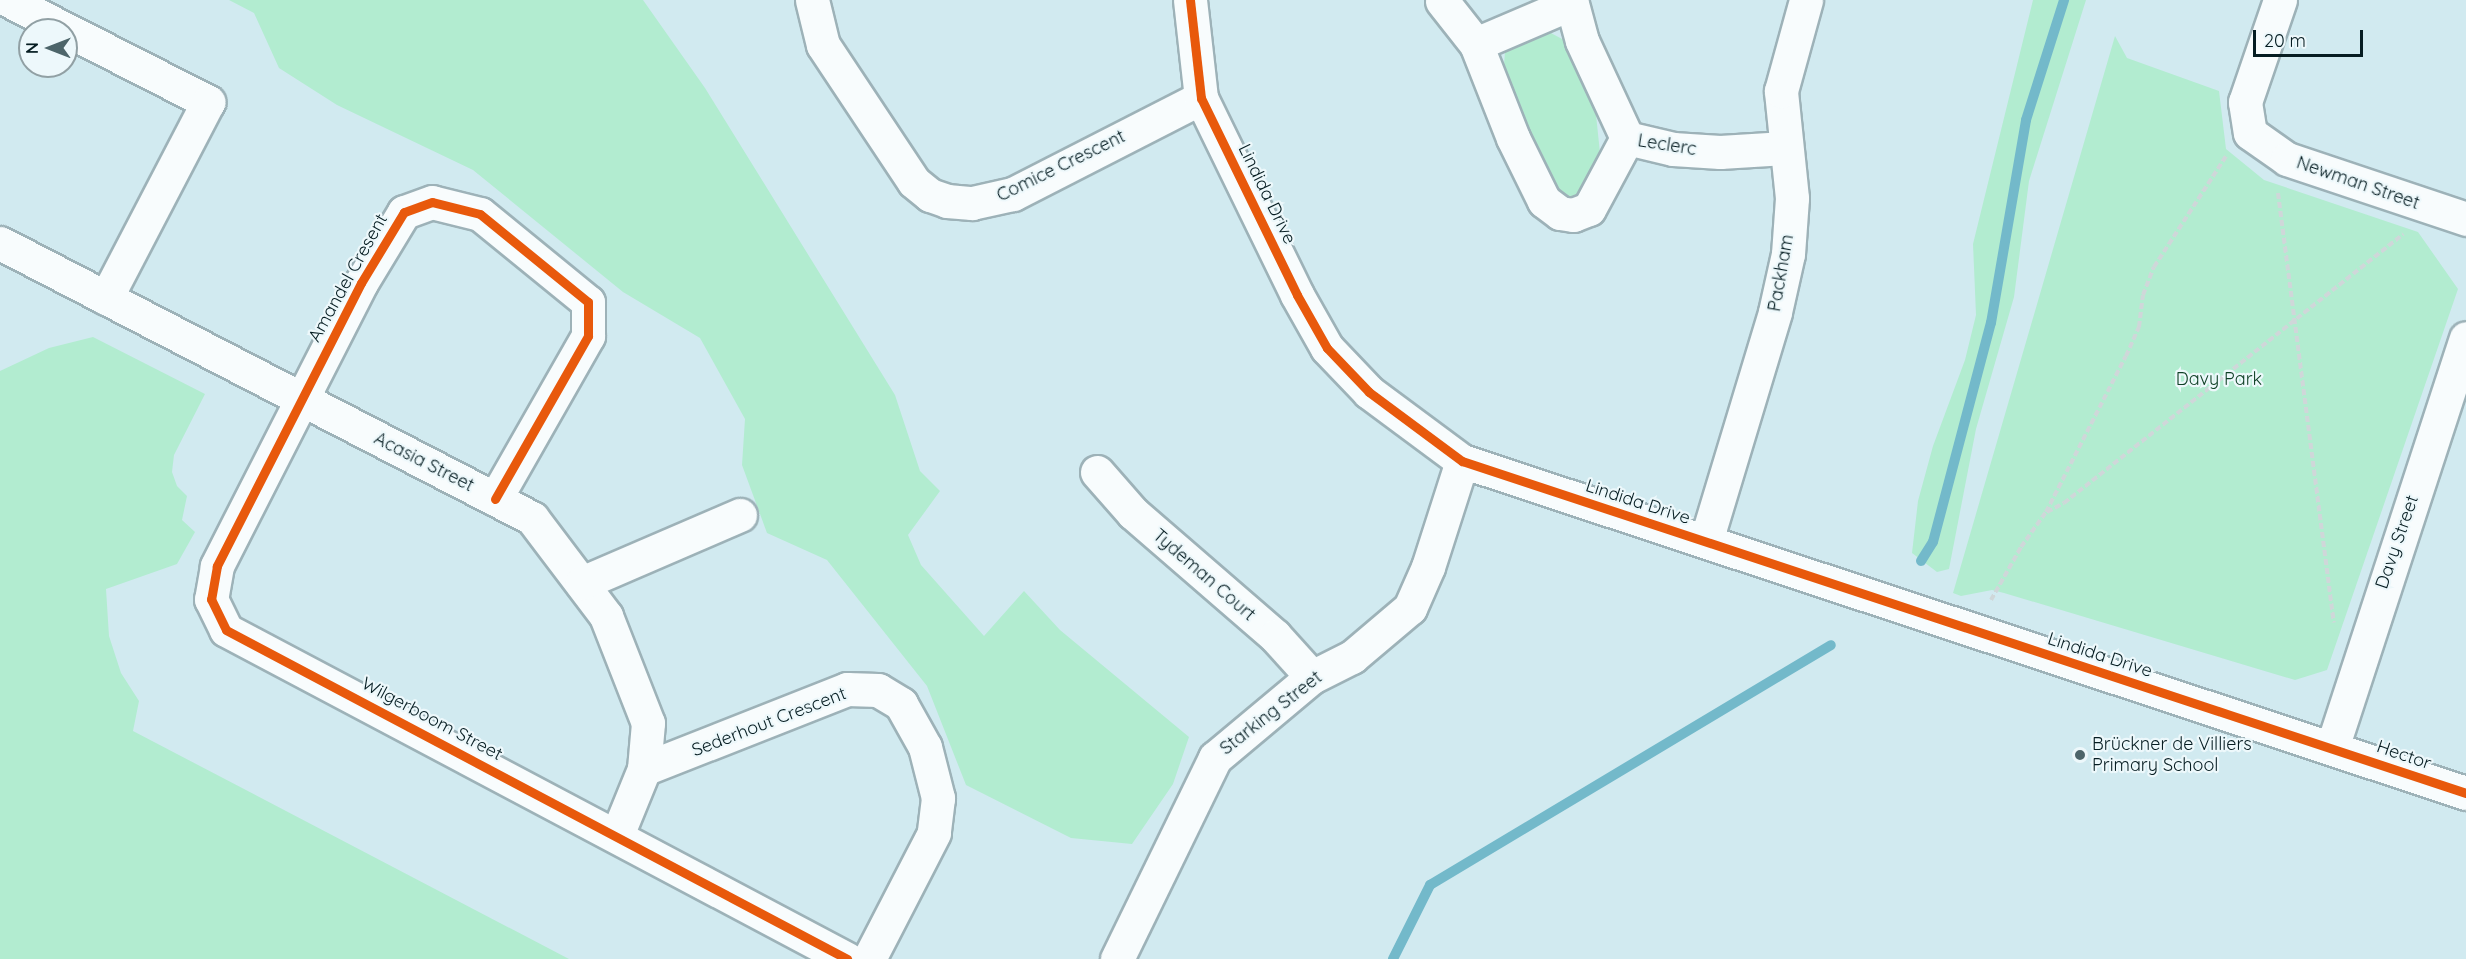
<!DOCTYPE html>
<meta charset="utf-8">
<style>
body{margin:0}
#map{position:relative;width:2466px;height:959px;overflow:hidden;background:#d1eaf0;font-family:Quicksand,sans-serif}
div>[style]{position:absolute}
.green>*{inset:0;background:#b2ecd0}
.stream>*{height:10px;margin:-5px;padding:0 5px;transform-origin:5px;border-radius:5px;background:#73b9ca}
.path>*{height:4px;margin-top:-2px;transform-origin:0;background:repeating-linear-gradient(90deg,#cfd7d9 0 6px,transparent 0 9px)}
.roads{filter:drop-shadow(2px 0 #9db2b8) drop-shadow(-2px 0 #9db2b8) drop-shadow(0 2px #9db2b8) drop-shadow(0 -2px #9db2b8)}
.minor>*{height:33px;margin:-16.5px;padding:0 16.5px;transform-origin:16.5px;border-radius:16.5px;background:#f8fcfd}
.cycleway>*{height:9px;margin:-4.5px;padding:0 4.5px;transform-origin:4.5px;border-radius:4.5px;background:#e8590c}
.dots>*{width:16px;height:16px;translate:-50% -50%;box-sizing:border-box;border:3px solid #edf8fb;border-radius:50%}
span{translate:-50% -50%;white-space:nowrap;text-align:center;line-height:1.15;-webkit-text-stroke:4.5px #edf8fb;paint-order:stroke}
.street-label{font-size:18px;color:#061d22}
.park-label{font-size:18px;color:#104227}
.poi-label{font-size:18px;color:#061d22}
.left{translate:0 -50%;text-align:left}
.north{position:absolute;left:18px;top:18px;width:60px;height:60px;box-sizing:border-box;background:#edf8fb;border:2px solid #91a0a4;border-radius:50%;rotate:270deg;font-size:16px;font-weight:700;line-height:24px;text-align:center;color:#061d22}
.north::after{content:'';display:block;margin:auto;width:21px;height:27px;background:#4d656a;clip-path:polygon(50% 0,100% 100%,50% 72%,0 100%)}
.scale{position:absolute;left:2253px;top:30px;width:110px;height:27px;box-sizing:border-box;border:3px solid #061d22;border-top:0;padding-left:8px;font-size:18px;line-height:21px;white-space:nowrap;color:#061d22;-webkit-text-stroke:4px #edf8fb;paint-order:stroke}
</style>
<div id="map">
<div class="green">
<i style="clip-path:polygon(229px 0,643px 0,705px 88px,895px 395px,920px 471px,940px 491px,908px 535px,921px 565px,984px 636px,1024px 591px,1060px 630px,1189px 737px,1173px 784px,1132px 844px,1071px 838px,966px 785px,927px 686px,827px 560px,767px 533px,742px 465px,745px 419px,700px 338px,623px 292px,473px 170px,337px 105px,279px 68px,254px 13px)"></i>
<i style="clip-path:polygon(2033px 0,2086px 0,2029px 181px,2014px 297px,1976px 429px,1949px 569px,1937px 572px,1912px 553px,1918px 501px,1933px 446px,1965px 360px,1976px 315px,1973px 244px)"></i>
<i style="clip-path:polygon(1549px 32px,1564px 40px,1595px 105px,1600px 153px,1596px 173px,1584px 195px,1566px 198px,1557px 192px,1503px 77px,1505px 52px)"></i>
<i style="clip-path:polygon(2115px 36px,2127px 58px,2219px 91px,2226px 149px,2264px 180px,2418px 232px,2458px 289px,2327px 670px,2295px 680px,2004px 593px,1992px 590px,1961px 596px,1953px 593px)"></i>
<i style="clip-path:polygon(93px 337px,205px 394px,174px 455px,172px 472px,177px 486px,187px 496px,182px 520px,195px 532px,177px 564px,106px 589px,109px 636px,121px 673px,139px 701px,133px 731px,569px 959px,0 959px,0 371px,49px 348px)"></i>
</div>
<div class="stream">
<i style="left:1921px;top:561px;width:22px;rotate:-58deg"></i>
<i style="left:1933px;top:542px;width:227px;rotate:-75.2deg"></i>
<i style="left:1991px;top:323px;width:206px;rotate:-80.2deg"></i>
<i style="left:2026px;top:120px;width:126px;rotate:-72.4deg"></i>
<i style="left:1393px;top:959px;width:83px;rotate:-63.4deg"></i>
<i style="left:1430px;top:885px;width:467px;rotate:-30.9deg"></i>
</div>
<div class="path">
<i style="left:2278px;top:193px;width:433px;rotate:82.6deg"></i>
<i style="left:2047px;top:512px;width:19px;rotate:-28deg"></i>
<i style="left:2064px;top:503px;width:433px;rotate:-38.4deg"></i>
<i style="left:1991px;top:600px;width:61px;rotate:-60.5deg"></i>
<i style="left:2021px;top:547px;width:43px;rotate:-54.5deg"></i>
<i style="left:2046px;top:512px;width:175px;rotate:-62.9deg"></i>
<i style="left:2126px;top:356px;width:32px;rotate:-66deg"></i>
<i style="left:2139px;top:327px;width:32px;rotate:-83deg"></i>
<i style="left:2143px;top:295px;width:30px;rotate:-69deg"></i>
<i style="left:2154px;top:267px;width:132px;rotate:-57deg"></i>
</div>
<div class="roads">
<div class="minor">
<i style="left:8px;top:0;width:225px;rotate:27deg"></i>
<i style="left:208px;top:102px;width:221px;rotate:117.5deg"></i>
<i style="left:812px;top:0;width:46px;rotate:76.3deg"></i>
<i style="left:823px;top:45px;width:164px;rotate:56.4deg"></i>
<i style="left:914px;top:182px;width:21px;rotate:39deg"></i>
<i style="left:930px;top:195px;width:18px;rotate:19deg"></i>
<i style="left:947px;top:201px;width:25px;rotate:5deg"></i>
<i style="left:972px;top:203px;width:42px;rotate:-12.4deg"></i>
<i style="left:1013px;top:194px;width:211px;rotate:-27.1deg"></i>
<i style="left:1190px;top:0;width:99px;rotate:83.6deg"></i>
<i style="left:1201px;top:98px;width:219px;rotate:64deg"></i>
<i style="left:1297px;top:295px;width:61px;rotate:60.5deg"></i>
<i style="left:1327px;top:348px;width:61px;rotate:46.3deg"></i>
<i style="left:1369px;top:392px;width:116px;rotate:36.6deg"></i>
<i style="left:1462px;top:461px;width:1057px;rotate:18.3deg"></i>
<i style="left:1571px;top:0;width:42px;rotate:75deg"></i>
<i style="left:1582px;top:41px;width:107px;rotate:65.1deg"></i>
<i style="left:1627px;top:138px;width:47px;rotate:13.4deg"></i>
<i style="left:1673px;top:149px;width:47px;rotate:3.7deg"></i>
<i style="left:1720px;top:152px;width:65px;rotate:-3.5deg"></i>
<i style="left:2280px;top:0;width:108px;rotate:108.9deg"></i>
<i style="left:2245px;top:102px;width:31px;rotate:81deg"></i>
<i style="left:2250px;top:133px;width:45px;rotate:35.1deg"></i>
<i style="left:2287px;top:159px;width:189px;rotate:18.5deg"></i>
<i style="left:1442px;top:1px;width:55px;rotate:51.7deg"></i>
<i style="left:1476px;top:44px;width:101px;rotate:68.5deg"></i>
<i style="left:1513px;top:138px;width:70px;rotate:63.8deg"></i>
<i style="left:1544px;top:201px;width:20px;rotate:37deg"></i>
<i style="left:1560px;top:213px;width:13px;rotate:9deg"></i>
<i style="left:1573px;top:215px;width:17px;rotate:-21deg"></i>
<i style="left:1589px;top:209px;width:81px;rotate:-61.8deg"></i>
<i style="left:1476px;top:44px;width:104px;rotate:-23.1deg"></i>
<i style="left:0;top:243px;width:599px;rotate:27.34deg"></i>
<i style="left:532px;top:518px;width:123px;rotate:52.9deg"></i>
<i style="left:606px;top:616px;width:115px;rotate:68.6deg"></i>
<i style="left:648px;top:723px;width:46px;rotate:95deg"></i>
<i style="left:644px;top:769px;width:71px;rotate:112.2deg"></i>
<i style="left:1097px;top:472px;width:55px;rotate:48.7deg"></i>
<i style="left:1133px;top:513px;width:188px;rotate:40.9deg"></i>
<i style="left:1275px;top:636px;width:55px;rotate:47.9deg"></i>
<i style="left:495px;top:499px;width:188px;rotate:-60.3deg"></i>
<i style="left:588px;top:336px;width:34px;rotate:-90deg"></i>
<i style="left:588px;top:302px;width:139px;rotate:-140.8deg"></i>
<i style="left:480px;top:214px;width:49px;rotate:-166deg"></i>
<i style="left:432px;top:202px;width:30px;rotate:160deg"></i>
<i style="left:404px;top:212px;width:83px;rotate:121.2deg"></i>
<i style="left:361px;top:283px;width:318px;rotate:117deg"></i>
<i style="left:217px;top:566px;width:34px;rotate:100deg"></i>
<i style="left:211px;top:599px;width:34px;rotate:64deg"></i>
<i style="left:226px;top:630px;width:703px;rotate:27.91deg"></i>
<i style="left:1706px;top:541px;width:239px;rotate:-73.2deg"></i>
<i style="left:1775px;top:312px;width:59px;rotate:-77.4deg"></i>
<i style="left:1788px;top:254px;width:56px;rotate:-85.9deg"></i>
<i style="left:1792px;top:198px;width:108px;rotate:-95.9deg"></i>
<i style="left:1781px;top:91px;width:94px;rotate:-74.6deg"></i>
<i style="left:582px;top:583px;width:172px;rotate:-23.3deg"></i>
<i style="left:2332px;top:748px;width:431px;rotate:-71.9deg"></i>
<i style="left:644px;top:769px;width:218px;rotate:-21.5deg"></i>
<i style="left:847px;top:689px;width:31px;rotate:2deg"></i>
<i style="left:878px;top:690px;width:27px;rotate:31deg"></i>
<i style="left:901px;top:704px;width:49px;rotate:60.8deg"></i>
<i style="left:925px;top:747px;width:53px;rotate:75.7deg"></i>
<i style="left:938px;top:798px;width:35px;rotate:97deg"></i>
<i style="left:934px;top:833px;width:142px;rotate:117.3deg"></i>
<i style="left:1117px;top:959px;width:224px;rotate:-64deg"></i>
<i style="left:1215px;top:758px;width:126px;rotate:-39.9deg"></i>
<i style="left:1312px;top:677px;width:45px;rotate:-26.6deg"></i>
<i style="left:1352px;top:657px;width:76px;rotate:-40.2deg"></i>
<i style="left:1410px;top:608px;width:45px;rotate:-66.3deg"></i>
<i style="left:1428px;top:567px;width:111px;rotate:-72.2deg"></i>
</div>
</div>
<div class="cycleway">
<i style="left:1190px;top:0;width:99px;rotate:83.6deg"></i>
<i style="left:1201px;top:98px;width:219px;rotate:64deg"></i>
<i style="left:1297px;top:295px;width:61px;rotate:60.5deg"></i>
<i style="left:1327px;top:348px;width:61px;rotate:46.3deg"></i>
<i style="left:1369px;top:392px;width:116px;rotate:36.6deg"></i>
<i style="left:1462px;top:461px;width:1057px;rotate:18.3deg"></i>
<i style="left:495px;top:499px;width:188px;rotate:-60.3deg"></i>
<i style="left:588px;top:336px;width:34px;rotate:-90deg"></i>
<i style="left:588px;top:302px;width:139px;rotate:-140.8deg"></i>
<i style="left:480px;top:214px;width:49px;rotate:-166deg"></i>
<i style="left:432px;top:202px;width:30px;rotate:160deg"></i>
<i style="left:404px;top:212px;width:83px;rotate:121.2deg"></i>
<i style="left:361px;top:283px;width:318px;rotate:117deg"></i>
<i style="left:217px;top:566px;width:34px;rotate:100deg"></i>
<i style="left:211px;top:599px;width:34px;rotate:64deg"></i>
<i style="left:226px;top:630px;width:703px;rotate:27.91deg"></i>
</div>
<div class="dots">
<i style="left:2080px;top:755px;background:#4d656a"></i>
</div>
<div class="street-label">
<span style="left:1667px;top:145px;rotate:9deg">Leclerc</span>
<span style="left:1061px;top:166px;rotate:-26deg">Comice Crescent</span>
<span style="left:2358px;top:183px;rotate:19deg">Newman Street</span>
<span style="left:1267px;top:194px;rotate:64deg">Lindida Drive</span>
<span style="left:1781px;top:273px;rotate:-80deg">Packham</span>
<span style="left:348px;top:278px;rotate:-61deg">Amandel Cresent</span>
<span style="left:424px;top:462px;rotate:27deg">Acasia Street</span>
<span style="left:1638px;top:502px;rotate:18deg">Lindida Drive</span>
<span style="left:2397px;top:542px;rotate:-71deg">Davy Street</span>
<span style="left:1204px;top:575px;rotate:41deg">Tydeman Court</span>
<span style="left:2100px;top:655px;rotate:18deg">Lindida Drive</span>
<span style="left:1271px;top:713px;rotate:-38deg">Starking Street</span>
<span style="left:432px;top:719px;rotate:28deg">Wilgerboom Street</span>
<span style="left:769px;top:722px;rotate:-21deg">Sederhout Crescent</span>
<span style="left:2404px;top:755px;rotate:19deg">Hector</span>
</div>
<div class="park-label">
<span style="left:2219px;top:379px">Davy Park</span>
</div>
<div class="poi-label">
<span class="left" style="left:2092px;top:755px">Brückner de Villiers<br>Primary School</span>
</div>
<div class="north">N</div>
<div class="scale">20 m</div>
</div>
